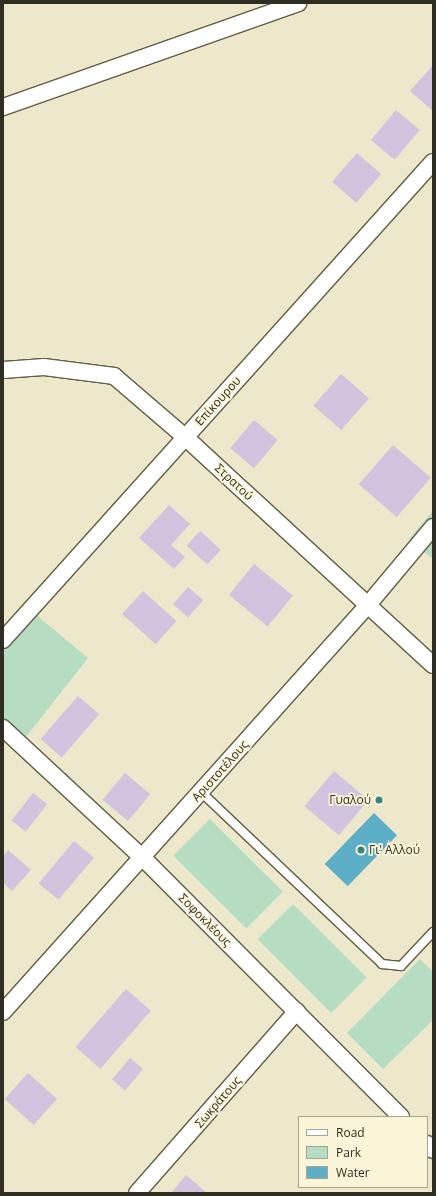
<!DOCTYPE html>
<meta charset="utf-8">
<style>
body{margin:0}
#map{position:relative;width:436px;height:1196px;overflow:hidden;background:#ede8cb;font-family:"Open Sans",sans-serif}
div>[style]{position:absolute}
.green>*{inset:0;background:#b6ddc1;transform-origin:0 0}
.water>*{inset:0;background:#5dafc7;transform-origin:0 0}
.building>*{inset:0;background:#d2c4de;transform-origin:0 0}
.roads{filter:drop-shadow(1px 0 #625e44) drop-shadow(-1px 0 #625e44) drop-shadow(0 1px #625e44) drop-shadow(0 -1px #625e44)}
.lane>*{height:8px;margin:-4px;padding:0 4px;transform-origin:4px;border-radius:4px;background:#fff}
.street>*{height:16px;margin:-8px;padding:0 8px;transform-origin:8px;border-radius:8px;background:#fff}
.dots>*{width:11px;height:11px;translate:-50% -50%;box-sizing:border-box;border:2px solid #faf5d8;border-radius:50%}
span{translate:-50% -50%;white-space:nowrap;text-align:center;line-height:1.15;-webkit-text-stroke:3.5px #faf5d8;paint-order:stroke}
.street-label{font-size:12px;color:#302e23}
.poi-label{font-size:12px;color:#302e23}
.right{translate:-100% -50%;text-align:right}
.left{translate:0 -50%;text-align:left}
.frame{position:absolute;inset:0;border:4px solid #302e23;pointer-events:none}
.legend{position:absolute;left:298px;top:1116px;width:130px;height:72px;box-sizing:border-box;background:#faf5d8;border:1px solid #a9a590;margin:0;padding:5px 7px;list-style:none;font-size:12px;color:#302e23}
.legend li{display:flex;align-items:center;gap:8px;height:20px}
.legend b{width:20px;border:1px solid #a9a590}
</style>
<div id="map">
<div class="green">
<i style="clip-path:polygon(433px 511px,433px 559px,409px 539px)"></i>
<i style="clip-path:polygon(23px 604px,88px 658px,26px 737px,3px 717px,3px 628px)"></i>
<i style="left:210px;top:819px;width:103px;height:52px;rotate:45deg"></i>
<i style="left:293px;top:904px;width:104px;height:50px;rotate:45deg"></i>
<i style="clip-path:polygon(420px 959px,433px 972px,433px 1020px,383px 1069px,347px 1033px)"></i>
</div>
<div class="water">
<i style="left:374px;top:813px;width:32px;height:71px;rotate:44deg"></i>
</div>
<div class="building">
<i style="clip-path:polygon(433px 65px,433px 111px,410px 91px)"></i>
<i style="left:396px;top:110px;width:31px;height:39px;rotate:40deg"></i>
<i style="left:357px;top:153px;width:32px;height:38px;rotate:41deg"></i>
<i style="left:341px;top:374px;width:37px;height:42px;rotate:41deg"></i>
<i style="left:254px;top:420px;width:31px;height:37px;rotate:40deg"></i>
<i style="left:393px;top:445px;width:50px;height:52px;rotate:41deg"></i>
<i style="clip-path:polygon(169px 505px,190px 524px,171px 545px,185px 557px,174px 569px,139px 538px)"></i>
<i style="left:200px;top:531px;width:28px;height:20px;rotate:42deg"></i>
<i style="left:254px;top:564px;width:50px;height:40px;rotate:39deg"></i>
<i style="left:188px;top:587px;width:20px;height:23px;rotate:41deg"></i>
<i style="left:143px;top:591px;width:45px;height:31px;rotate:42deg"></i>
<i style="left:78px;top:696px;width:28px;height:57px;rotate:41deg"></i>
<i style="left:334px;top:771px;width:45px;height:46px;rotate:40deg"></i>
<i style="left:125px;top:773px;width:33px;height:35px;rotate:40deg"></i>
<i style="left:33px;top:793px;width:18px;height:35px;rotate:38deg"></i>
<i style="left:74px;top:841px;width:26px;height:55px;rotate:40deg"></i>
<i style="clip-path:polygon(8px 850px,31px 870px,12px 891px,3px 883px,3px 856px)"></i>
<i style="left:126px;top:989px;width:33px;height:77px;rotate:41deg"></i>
<i style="left:130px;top:1058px;width:17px;height:28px;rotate:40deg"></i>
<i style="left:28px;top:1073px;width:39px;height:35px;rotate:42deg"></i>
<i style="clip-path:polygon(186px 1175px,207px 1193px,171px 1193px)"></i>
</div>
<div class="roads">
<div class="lane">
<i style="left:201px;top:792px;width:250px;rotate:43.5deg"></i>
<i style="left:382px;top:964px;width:19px;rotate:6deg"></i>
<i style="left:401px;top:966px;width:47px;rotate:-46.7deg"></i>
</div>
<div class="street">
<i style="left:3px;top:107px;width:313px;rotate:-19.4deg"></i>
<i style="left:3px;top:370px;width:41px;rotate:-4.2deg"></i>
<i style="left:44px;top:367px;width:71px;rotate:7.3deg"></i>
<i style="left:114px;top:376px;width:94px;rotate:40.7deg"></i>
<i style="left:185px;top:437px;width:337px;rotate:42.6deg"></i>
<i style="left:3px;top:640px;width:643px;rotate:-48.03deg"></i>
<i style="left:3px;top:728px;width:190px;rotate:42.9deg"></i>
<i style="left:142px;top:857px;width:367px;rotate:45.1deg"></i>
<i style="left:3px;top:1012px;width:545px;rotate:-48.12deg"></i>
<i style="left:367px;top:606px;width:103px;rotate:-50.1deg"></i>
<i style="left:427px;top:1144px;width:8px;rotate:45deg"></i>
<i style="left:137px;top:1193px;width:242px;rotate:-48.7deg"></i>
</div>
</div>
<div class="dots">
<i style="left:379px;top:800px;background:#3a8381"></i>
<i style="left:361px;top:850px;background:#3a8381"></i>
</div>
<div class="street-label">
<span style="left:218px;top:401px;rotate:-48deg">Επίκουρου</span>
<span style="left:234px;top:482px;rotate:43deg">Στρατού</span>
<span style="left:220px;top:771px;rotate:-48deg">Αριστοτέλους</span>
<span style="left:205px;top:920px;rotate:45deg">Σοφοκλέους</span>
<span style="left:218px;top:1102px;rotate:-49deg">Σωκράτους</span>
</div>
<div class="poi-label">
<span class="right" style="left:371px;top:800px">Γυαλού</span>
<span class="left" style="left:369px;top:850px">Γι' Αλλού</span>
</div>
<div class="frame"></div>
<ul class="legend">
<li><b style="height:5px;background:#fff"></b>Road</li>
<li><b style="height:11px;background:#b6ddc1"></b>Park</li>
<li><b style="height:11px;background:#5dafc7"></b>Water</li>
</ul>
</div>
